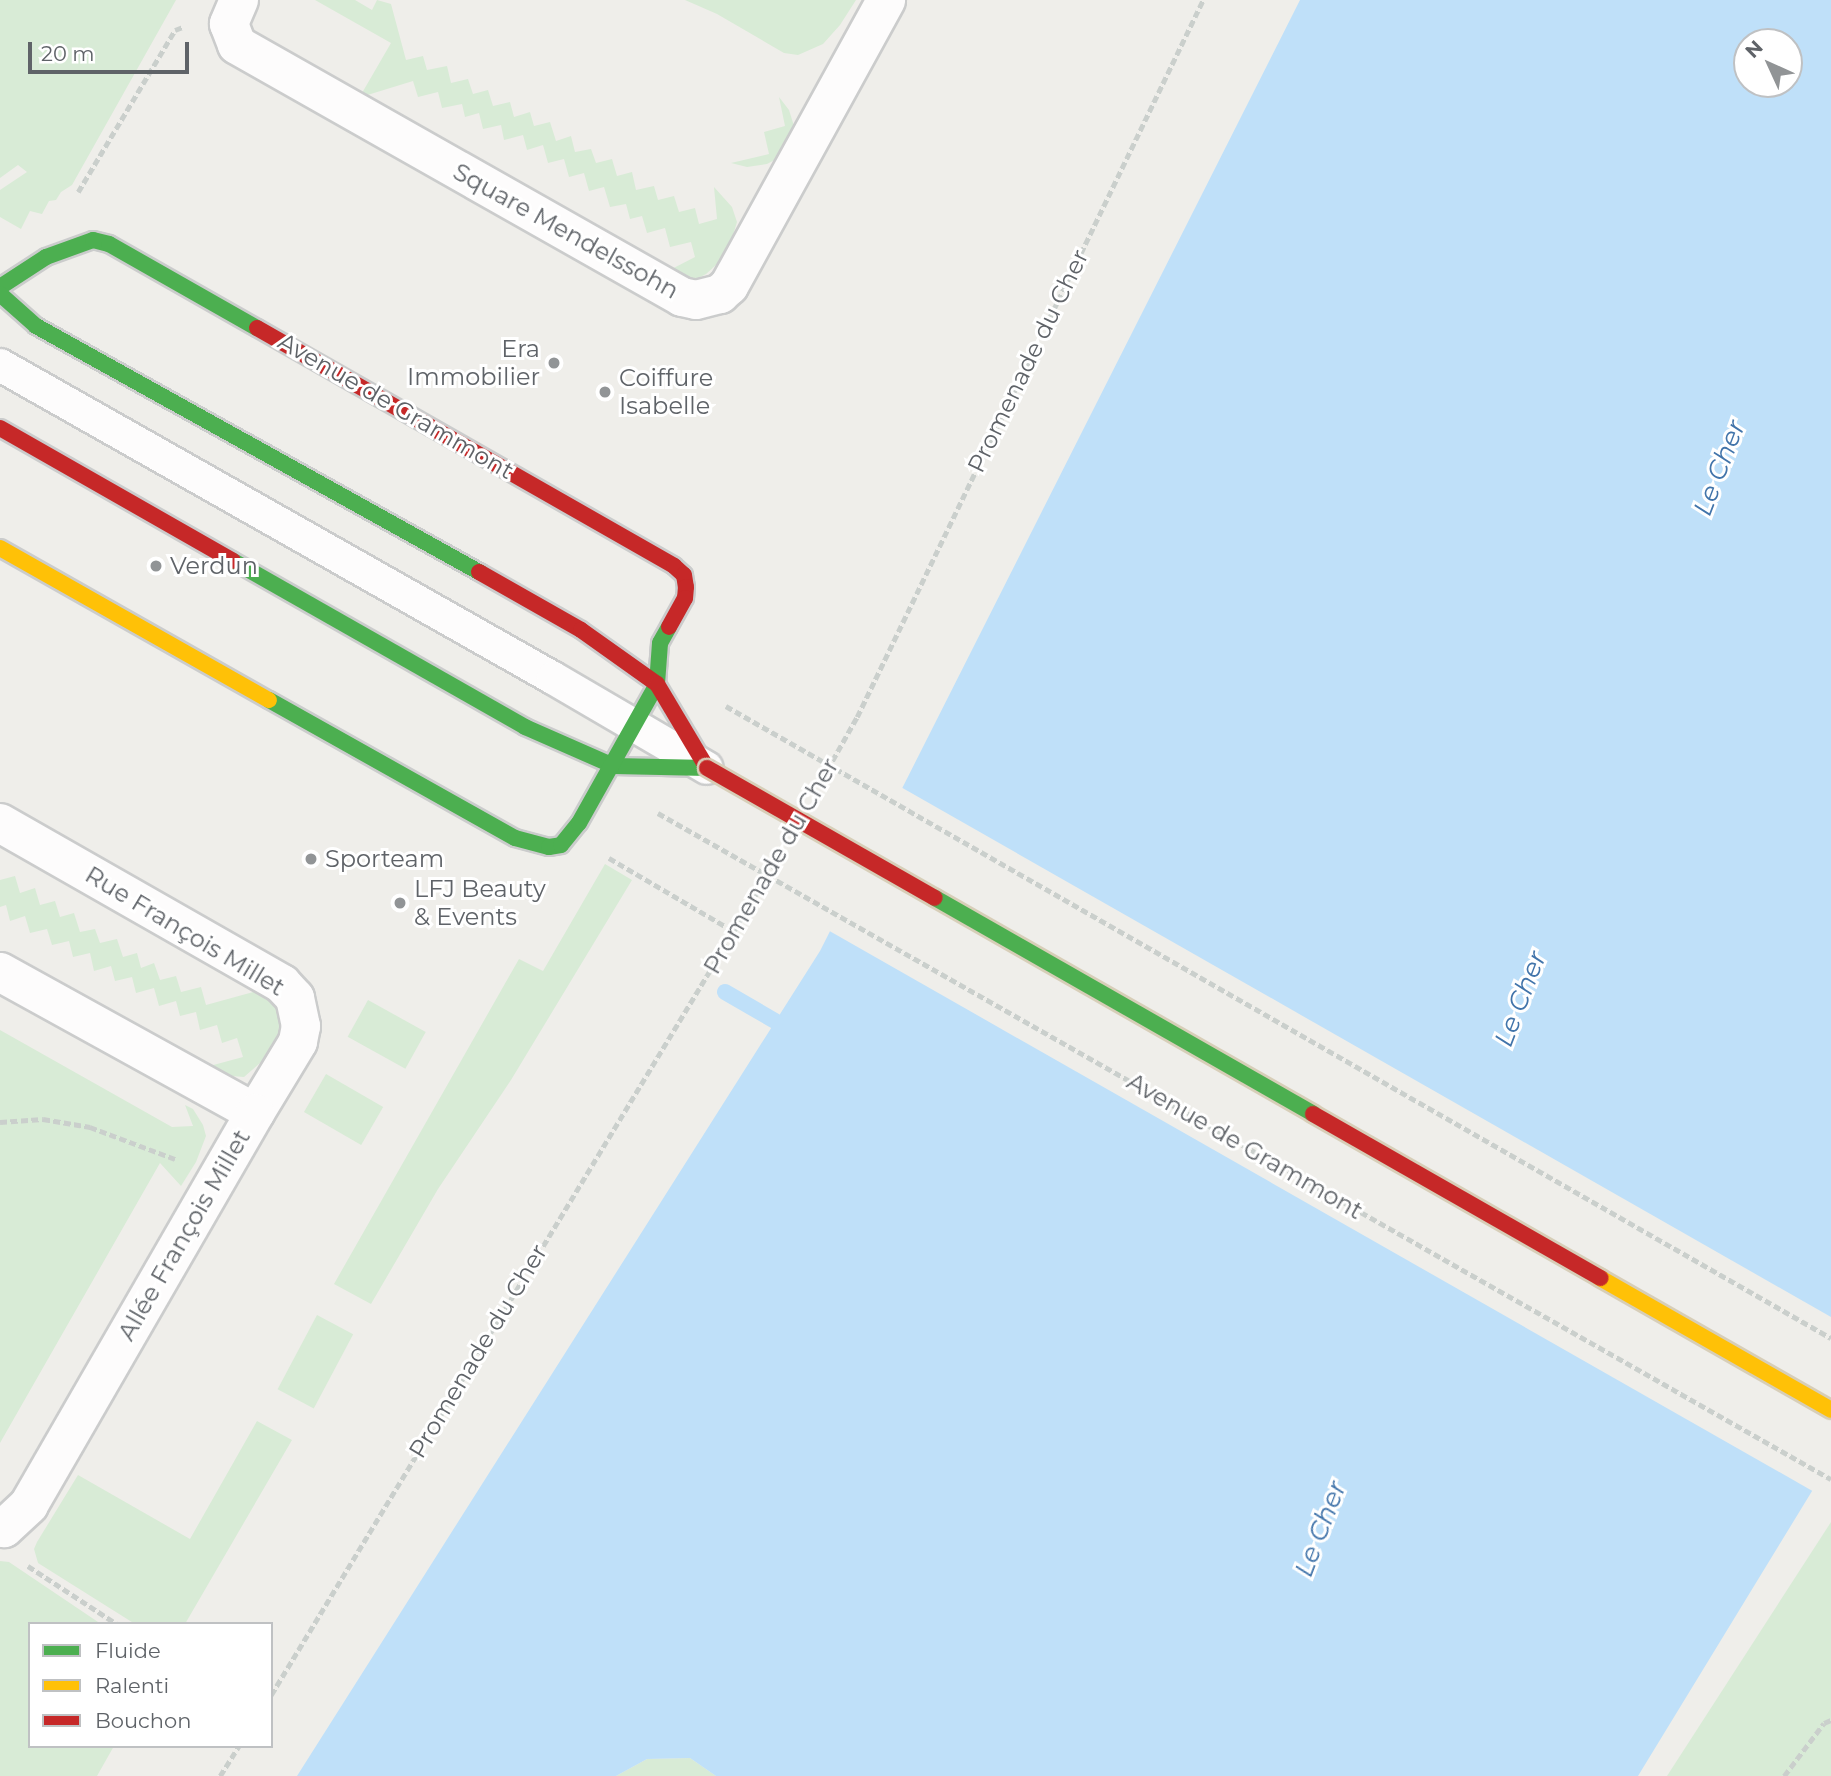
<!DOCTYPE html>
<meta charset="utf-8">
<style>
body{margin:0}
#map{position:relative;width:1831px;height:1776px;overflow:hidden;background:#efeeea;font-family:Montserrat,sans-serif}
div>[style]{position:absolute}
.green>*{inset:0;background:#d8ebd6;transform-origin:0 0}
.water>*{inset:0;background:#bfe0f9}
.pier>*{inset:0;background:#efeeea}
.stream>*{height:16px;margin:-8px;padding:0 8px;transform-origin:8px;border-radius:8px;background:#bfe0f9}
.path>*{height:4.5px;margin-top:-2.25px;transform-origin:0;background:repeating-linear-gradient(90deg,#cacfcc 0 7px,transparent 0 10.5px)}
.roads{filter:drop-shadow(2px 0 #cbcccc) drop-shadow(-2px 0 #cbcccc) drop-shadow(0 2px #cbcccc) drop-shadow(0 -2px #cbcccc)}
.lane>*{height:32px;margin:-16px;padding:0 16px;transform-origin:16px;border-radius:16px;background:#fdfcfc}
.street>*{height:38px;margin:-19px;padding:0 19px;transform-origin:19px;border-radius:19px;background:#fdfcfc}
.fast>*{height:16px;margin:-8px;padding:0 8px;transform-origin:8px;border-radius:8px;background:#4caf50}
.slow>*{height:16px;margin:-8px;padding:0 8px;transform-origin:8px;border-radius:8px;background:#ffc107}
.jam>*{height:16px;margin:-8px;padding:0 8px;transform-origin:8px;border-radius:8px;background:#c62828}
.path-bridge>*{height:4.5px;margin-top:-2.25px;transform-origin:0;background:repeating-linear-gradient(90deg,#cacfcc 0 7px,transparent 0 10.5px)}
.bridges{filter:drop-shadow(2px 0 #d7ceb8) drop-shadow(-2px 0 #d7ceb8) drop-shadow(0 2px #d7ceb8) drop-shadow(0 -2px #d7ceb8)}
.fast-bridge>*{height:16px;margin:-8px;padding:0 8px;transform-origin:8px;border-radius:8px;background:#4caf50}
.slow-bridge>*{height:16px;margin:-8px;padding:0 8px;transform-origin:8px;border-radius:8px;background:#ffc107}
.jam-bridge>*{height:16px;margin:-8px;padding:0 8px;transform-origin:8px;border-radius:8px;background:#c62828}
.dots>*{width:19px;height:19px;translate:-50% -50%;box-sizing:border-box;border:4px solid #fff;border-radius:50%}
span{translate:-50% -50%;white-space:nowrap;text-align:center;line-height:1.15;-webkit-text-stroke:6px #fff;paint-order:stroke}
.street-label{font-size:24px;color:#5f6368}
.poi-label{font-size:24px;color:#5f6368}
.right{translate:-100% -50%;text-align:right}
.left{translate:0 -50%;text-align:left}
.water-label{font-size:26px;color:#4174aa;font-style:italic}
.legend{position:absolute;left:28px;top:1622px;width:245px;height:126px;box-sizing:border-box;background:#fff;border:2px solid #bfc1c3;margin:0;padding:9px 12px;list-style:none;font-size:21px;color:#5f6368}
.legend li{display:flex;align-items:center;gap:14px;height:35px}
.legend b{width:35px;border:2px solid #bfc1c3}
.north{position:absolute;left:1733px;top:28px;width:70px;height:70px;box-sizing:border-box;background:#fff;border:2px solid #bfc1c3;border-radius:50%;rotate:315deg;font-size:19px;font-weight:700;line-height:28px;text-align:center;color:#5f6368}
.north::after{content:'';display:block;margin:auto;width:24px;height:32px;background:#919496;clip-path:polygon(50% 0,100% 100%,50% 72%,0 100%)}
.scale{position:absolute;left:28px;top:42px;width:161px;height:32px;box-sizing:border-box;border:4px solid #5f6368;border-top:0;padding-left:9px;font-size:21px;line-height:24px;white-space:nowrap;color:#5f6368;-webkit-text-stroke:5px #fff;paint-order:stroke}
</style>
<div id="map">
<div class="green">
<i style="clip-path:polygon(0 0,176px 0,72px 185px,61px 192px,56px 200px,49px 201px,42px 214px,30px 211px,21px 229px,0 217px,0 190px,27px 172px,18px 165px,0 178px)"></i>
<i style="clip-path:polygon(315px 0,355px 0,372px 10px,377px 0,391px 4px,406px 60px,423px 56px,427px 70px,447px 66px,451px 83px,468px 79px,473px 94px,488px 90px,493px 106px,510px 102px,514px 117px,530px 112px,534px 126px,550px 122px,556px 141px,571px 136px,575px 152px,591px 149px,596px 163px,612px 159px,617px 176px,632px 172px,636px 190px,654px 186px,658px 200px,674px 196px,679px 212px,695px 208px,699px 224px,717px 219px,714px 187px,732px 207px,737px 222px,727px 255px,706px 274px,691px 282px,664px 273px,695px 257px,691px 242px,670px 247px,665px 228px,647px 233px,642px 216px,630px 219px,626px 204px,610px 207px,604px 187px,589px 191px,584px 173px,569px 177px,564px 159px,548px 163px,543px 145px,527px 150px,523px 135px,504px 140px,501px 125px,483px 129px,479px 113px,465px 117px,462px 104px,442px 108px,438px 92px,418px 97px,413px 81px,361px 97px,251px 36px,247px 28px,362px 93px,391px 43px)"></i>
<i style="clip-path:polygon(685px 0,856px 0,840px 25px,823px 44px,798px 55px,784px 53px,717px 14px)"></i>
<i style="clip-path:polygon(779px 97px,789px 110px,794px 126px,792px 141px,782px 156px,767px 164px,747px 167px,731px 163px,769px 154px,764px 132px,785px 126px)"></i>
<i style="clip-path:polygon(605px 864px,632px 880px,511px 1080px,438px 1189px,371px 1304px,334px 1284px,519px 959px,543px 971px)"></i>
<i style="clip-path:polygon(15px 876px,20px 893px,35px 888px,40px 905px,55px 901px,60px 917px,74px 913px,80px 932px,95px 929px,100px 943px,117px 939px,123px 957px,137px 953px,141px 968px,154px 963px,160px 980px,176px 976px,181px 992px,201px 987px,206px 1005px,261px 990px,279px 1006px,283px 1032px,268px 1056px,244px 1077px,219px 1075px,206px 1067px,243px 1057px,237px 1038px,222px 1043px,217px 1025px,200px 1030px,196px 1012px,180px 1016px,176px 1001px,159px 1006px,154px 988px,136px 993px,132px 977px,115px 981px,111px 966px,94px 971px,90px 953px,73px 957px,69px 941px,52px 945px,47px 929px,30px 933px,25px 916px,10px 921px,6px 905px,0 907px,0 880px)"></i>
<i style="left:368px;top:1000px;width:66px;height:42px;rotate:29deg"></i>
<i style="clip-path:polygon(0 1030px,172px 1127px,193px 1126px,185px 1105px,193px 1109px,203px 1125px,206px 1136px,196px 1162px,181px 1186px,160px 1163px,0 1443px)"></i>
<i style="left:326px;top:1074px;width:66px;height:44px;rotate:30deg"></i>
<i style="left:317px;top:1315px;width:41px;height:84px;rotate:28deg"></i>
<i style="clip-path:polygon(257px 1421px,292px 1440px,185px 1624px,135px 1624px,38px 1563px,34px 1549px,37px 1542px,78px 1475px,190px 1539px)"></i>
<i style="clip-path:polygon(1831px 1522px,1831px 1776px,1667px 1776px)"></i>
<i style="clip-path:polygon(0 1561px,9px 1562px,101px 1624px,30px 1624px,30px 1746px,114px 1746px,97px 1776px,0 1776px)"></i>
<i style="clip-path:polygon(690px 1758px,716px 1776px,616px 1776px,647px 1759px)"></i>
</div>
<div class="water">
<i style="clip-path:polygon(evenodd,1300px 0,1831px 0,1831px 1460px,1638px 1776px,716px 1776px,690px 1758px,647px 1759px,616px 1776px,297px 1776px,820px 951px,1300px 0,1747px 42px,1789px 42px,1789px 84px,1747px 84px,1747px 42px)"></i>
</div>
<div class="pier">
<i style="clip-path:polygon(899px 786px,1831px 1317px,1831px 1467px,1816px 1493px,826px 929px)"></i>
</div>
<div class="stream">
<i style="left:725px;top:992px;width:58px;rotate:30.1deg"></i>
</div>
<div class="path">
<i style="left:78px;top:192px;width:189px;rotate:-59.1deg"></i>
<i style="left:175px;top:30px;width:9px;rotate:-21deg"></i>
<i style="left:822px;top:779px;width:71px;rotate:-60.6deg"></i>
<i style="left:857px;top:717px;width:796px;rotate:-64.24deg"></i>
<i style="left:609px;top:858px;width:146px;rotate:30.4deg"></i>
<i style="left:0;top:1122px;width:43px;rotate:-4deg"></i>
<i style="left:43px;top:1119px;width:48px;rotate:9.7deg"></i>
<i style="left:90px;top:1127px;width:91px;rotate:20.6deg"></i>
<i style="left:28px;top:1566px;width:106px;rotate:33.1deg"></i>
<i style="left:271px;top:1695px;width:973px;rotate:-58.79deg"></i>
<i style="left:220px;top:1776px;width:36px;rotate:-58deg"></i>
<i style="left:1784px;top:1776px;width:66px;rotate:-53deg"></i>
<i style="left:1824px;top:1723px;width:8px;rotate:-23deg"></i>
</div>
<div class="roads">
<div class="lane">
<i style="left:0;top:365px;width:635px;rotate:29.51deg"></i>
<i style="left:553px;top:678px;width:178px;rotate:30.3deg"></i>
</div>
<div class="street">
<i style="left:239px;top:0;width:26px;rotate:113deg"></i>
<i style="left:229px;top:24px;width:22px;rotate:69deg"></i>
<i style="left:237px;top:45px;width:511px;rotate:29.52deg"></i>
<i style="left:682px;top:297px;width:14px;rotate:12deg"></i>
<i style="left:696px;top:300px;width:25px;rotate:-14deg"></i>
<i style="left:720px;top:294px;width:12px;rotate:-42deg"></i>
<i style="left:729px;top:286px;width:326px;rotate:-61.2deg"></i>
<i style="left:0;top:823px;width:325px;rotate:29.7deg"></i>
<i style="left:282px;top:984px;width:19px;rotate:47deg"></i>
<i style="left:295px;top:998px;width:29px;rotate:78deg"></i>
<i style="left:301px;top:1026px;width:16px;rotate:101deg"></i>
<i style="left:298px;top:1042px;width:83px;rotate:121.2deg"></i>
<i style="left:0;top:972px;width:291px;rotate:28.9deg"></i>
<i style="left:255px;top:1113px;width:452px;rotate:120deg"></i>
<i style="left:29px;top:1505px;width:34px;rotate:137deg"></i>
<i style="left:4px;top:1528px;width:4px;rotate:-166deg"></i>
</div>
<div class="fast">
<i style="left:0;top:287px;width:55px;rotate:-33.1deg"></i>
<i style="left:46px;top:257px;width:50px;rotate:-19.9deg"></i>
<i style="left:93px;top:240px;width:16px;rotate:14deg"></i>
<i style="left:109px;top:244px;width:170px;rotate:29.6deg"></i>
<i style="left:0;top:294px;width:48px;rotate:41.6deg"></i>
<i style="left:36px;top:326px;width:507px;rotate:29.04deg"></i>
<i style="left:233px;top:561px;width:336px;rotate:29.6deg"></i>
<i style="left:525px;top:727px;width:97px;rotate:23.7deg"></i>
<i style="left:614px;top:766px;width:93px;rotate:1.2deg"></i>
<i style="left:269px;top:700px;width:282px;rotate:29.3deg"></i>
<i style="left:515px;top:838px;width:35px;rotate:15deg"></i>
<i style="left:549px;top:847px;width:12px;rotate:-9deg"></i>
<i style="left:561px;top:845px;width:28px;rotate:-51deg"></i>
<i style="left:579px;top:823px;width:159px;rotate:-60.7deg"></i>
<i style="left:657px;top:684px;width:41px;rotate:-85.8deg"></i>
<i style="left:660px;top:643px;width:18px;rotate:-61deg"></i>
</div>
<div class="slow">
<i style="left:0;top:548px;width:309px;rotate:29.5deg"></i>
</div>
<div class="jam">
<i style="left:257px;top:328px;width:480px;rotate:29.7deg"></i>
<i style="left:674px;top:566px;width:13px;rotate:42deg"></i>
<i style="left:684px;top:575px;width:12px;rotate:81deg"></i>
<i style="left:686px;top:587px;width:11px;rotate:95deg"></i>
<i style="left:685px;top:598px;width:33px;rotate:119deg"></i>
<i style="left:0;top:428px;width:268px;rotate:29.7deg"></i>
<i style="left:479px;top:572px;width:117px;rotate:29.6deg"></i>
<i style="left:581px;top:630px;width:93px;rotate:35.4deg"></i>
<i style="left:657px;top:684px;width:98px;rotate:59.2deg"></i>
</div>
</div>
<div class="path-bridge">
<i style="left:726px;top:706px;width:1273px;rotate:29.77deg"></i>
<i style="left:658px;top:813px;width:1349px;rotate:29.59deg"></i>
</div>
<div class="bridges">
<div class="fast-bridge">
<i style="left:935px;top:898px;width:435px;rotate:29.7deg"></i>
</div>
<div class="slow-bridge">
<i style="left:1600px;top:1278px;width:266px;rotate:29.7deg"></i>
</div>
<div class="jam-bridge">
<i style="left:707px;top:768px;width:262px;rotate:29.7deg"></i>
<i style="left:1313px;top:1114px;width:331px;rotate:29.7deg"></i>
</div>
</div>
<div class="dots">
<i style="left:554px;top:363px;background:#919496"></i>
<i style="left:605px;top:392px;background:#919496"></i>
<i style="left:156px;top:566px;background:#919496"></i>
<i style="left:311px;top:859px;background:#919496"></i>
<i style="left:400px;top:903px;background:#919496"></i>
</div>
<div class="street-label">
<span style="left:566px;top:231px;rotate:29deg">Square Mendelssohn</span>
<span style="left:1028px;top:361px;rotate:-64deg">Promenade du Cher</span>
<span style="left:396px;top:406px;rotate:30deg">Avenue de Grammont</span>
<span style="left:771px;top:866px;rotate:-60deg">Promenade du Cher</span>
<span style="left:185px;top:931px;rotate:31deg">Rue François Millet</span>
<span style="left:1245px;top:1146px;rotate:30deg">Avenue de Grammont</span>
<span style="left:184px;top:1235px;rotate:-60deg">Allée François Millet</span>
<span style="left:478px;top:1351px;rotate:-59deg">Promenade du Cher</span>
</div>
<div class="poi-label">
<span class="right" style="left:540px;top:363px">Era<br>Immobilier</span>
<span class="left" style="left:619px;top:392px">Coiffure<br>Isabelle</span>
<span class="left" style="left:170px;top:566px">Verdun</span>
<span class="left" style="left:325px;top:859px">Sporteam</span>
<span class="left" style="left:414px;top:903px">LFJ Beauty<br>&amp; Events</span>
</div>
<div class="water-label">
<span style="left:1720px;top:468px;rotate:-69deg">Le Cher</span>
<span style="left:1521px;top:999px;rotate:-69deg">Le Cher</span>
<span style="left:1321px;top:1529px;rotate:-69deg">Le Cher</span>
</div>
<ul class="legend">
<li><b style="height:9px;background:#4caf50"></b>Fluide</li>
<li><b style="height:9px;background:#ffc107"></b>Ralenti</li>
<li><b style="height:9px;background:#c62828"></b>Bouchon</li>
</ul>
<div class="north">N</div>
<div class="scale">20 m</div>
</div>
